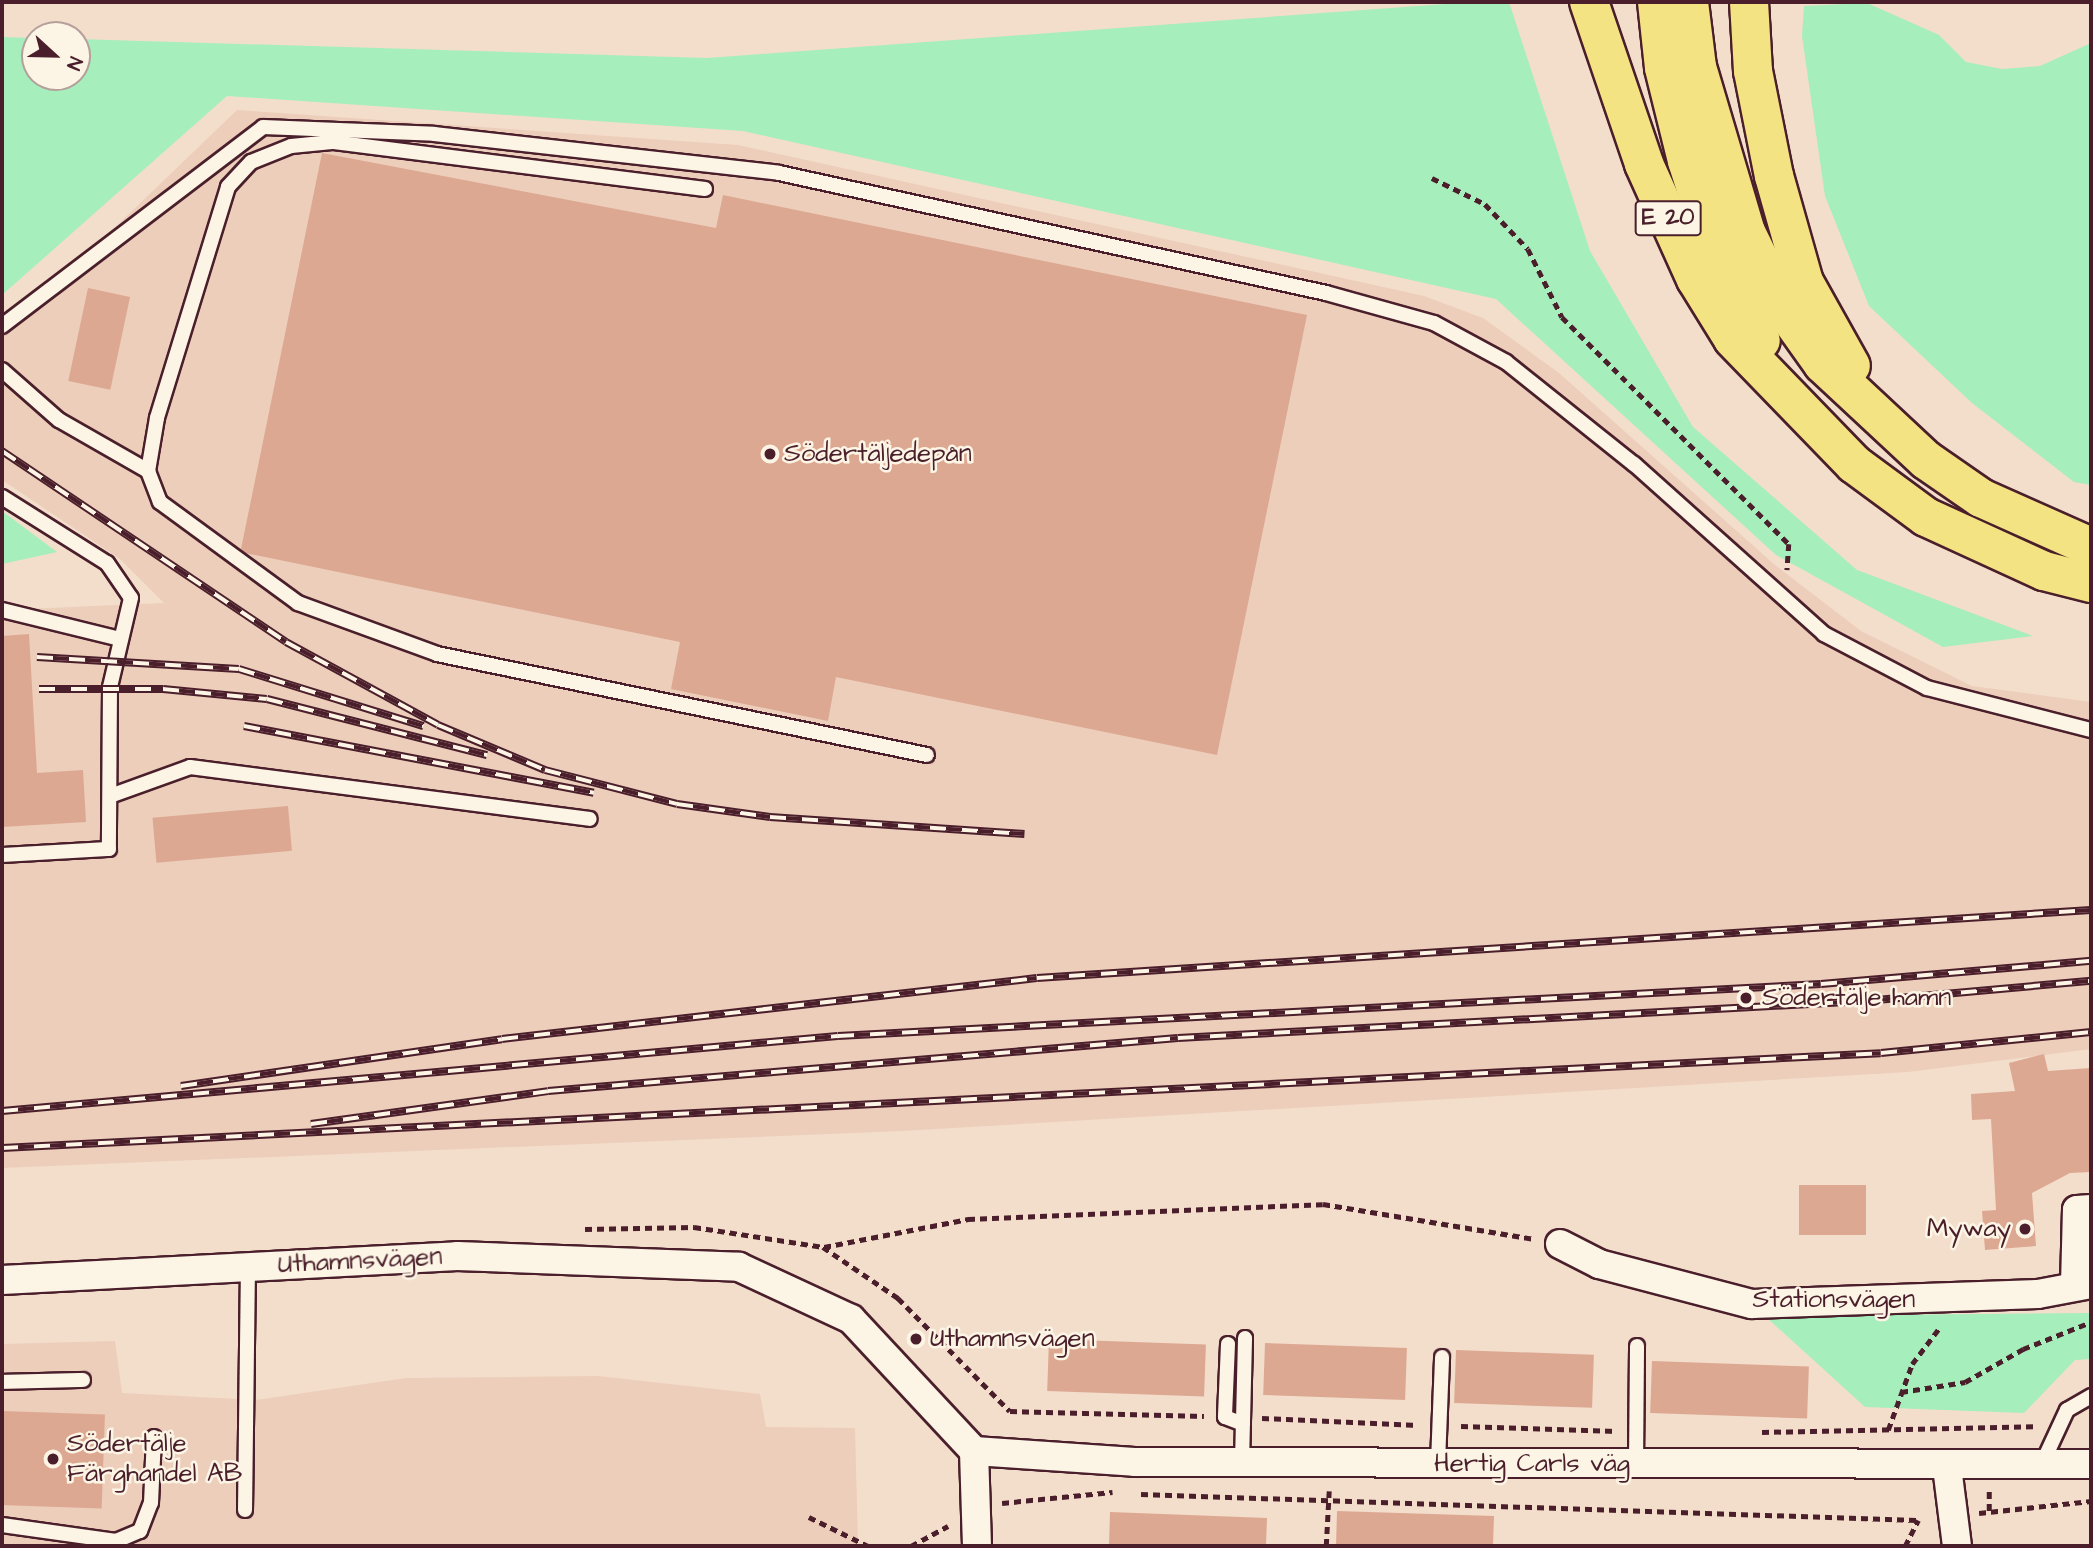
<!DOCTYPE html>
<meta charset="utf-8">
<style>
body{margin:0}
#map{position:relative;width:2093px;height:1548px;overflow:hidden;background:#f3decc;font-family:"Architects Daughter",sans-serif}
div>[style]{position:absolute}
.built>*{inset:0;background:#eccebb}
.green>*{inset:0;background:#a6eebb}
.building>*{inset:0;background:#dda892;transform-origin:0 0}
.path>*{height:4.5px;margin-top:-2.25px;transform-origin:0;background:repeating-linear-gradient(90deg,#4a1f2b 0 7px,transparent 0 12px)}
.roads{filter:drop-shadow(2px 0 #4a1f2b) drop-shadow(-2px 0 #4a1f2b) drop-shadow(0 2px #4a1f2b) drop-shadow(0 -2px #4a1f2b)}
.lane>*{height:14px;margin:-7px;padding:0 7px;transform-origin:7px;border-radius:7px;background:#fcf5e5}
.street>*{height:28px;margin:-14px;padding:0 14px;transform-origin:14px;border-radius:14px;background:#fcf5e5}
.highway>*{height:38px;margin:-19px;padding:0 19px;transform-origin:19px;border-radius:19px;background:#f4e382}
.rail>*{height:8px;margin-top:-4px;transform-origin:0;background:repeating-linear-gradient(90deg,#fcf5e5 0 16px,#4a1f2b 0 32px);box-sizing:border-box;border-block:2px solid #4a1f2b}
.dots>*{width:19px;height:19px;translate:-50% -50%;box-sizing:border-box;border:4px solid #fcf5e5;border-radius:50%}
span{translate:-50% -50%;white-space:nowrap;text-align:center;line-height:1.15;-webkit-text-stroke:5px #fcf5e5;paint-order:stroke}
.shield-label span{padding:2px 5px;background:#fcf5e5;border:2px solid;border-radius:5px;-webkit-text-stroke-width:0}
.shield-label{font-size:24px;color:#4a1f2b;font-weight:700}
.poi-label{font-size:26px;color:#4a1f2b}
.left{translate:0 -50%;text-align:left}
.right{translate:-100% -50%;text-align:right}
.street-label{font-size:26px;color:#4a1f2b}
.frame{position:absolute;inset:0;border:4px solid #4a1f2b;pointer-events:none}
.north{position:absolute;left:21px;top:21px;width:70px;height:70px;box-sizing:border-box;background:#fcf5e5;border:2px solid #b59f9b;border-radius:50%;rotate:112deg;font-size:19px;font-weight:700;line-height:28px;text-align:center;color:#4a1f2b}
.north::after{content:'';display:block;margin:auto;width:24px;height:32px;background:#4a1f2b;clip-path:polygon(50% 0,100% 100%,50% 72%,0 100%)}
</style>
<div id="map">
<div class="built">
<i style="clip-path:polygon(237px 110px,738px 145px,1424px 296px,1483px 318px,1559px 373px,1775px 565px,1861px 631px,1972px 686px,2091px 702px,2091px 1049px,1908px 1072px,902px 1131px,2px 1168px,2px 610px,164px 603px,120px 559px,2px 480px,2px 336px)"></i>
<i style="clip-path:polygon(115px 1341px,122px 1393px,256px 1400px,406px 1378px,598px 1376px,760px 1394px,766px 1427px,855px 1428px,858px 1546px,2px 1546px,2px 1344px)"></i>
</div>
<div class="green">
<i style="clip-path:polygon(1473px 2px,1509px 2px,1590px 251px,1693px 427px,1857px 570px,2033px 636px,1943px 647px,1776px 555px,1496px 299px,743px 131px,227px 96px,2px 295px,2px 37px,35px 38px,35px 77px,77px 77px,77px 39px,707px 58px)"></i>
<i style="clip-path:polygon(1867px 3px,1939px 35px,1966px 62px,2002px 69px,2040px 66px,2091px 43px,2091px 485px,2074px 482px,1972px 403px,1869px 306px,1825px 196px,1802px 36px,1804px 6px)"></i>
<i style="clip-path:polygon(2px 511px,57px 552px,2px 564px)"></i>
<i style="clip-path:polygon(2091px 1313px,2091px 1359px,2075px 1360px,2024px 1413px,1865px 1407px,1765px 1316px)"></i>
</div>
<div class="building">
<i style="clip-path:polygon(322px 153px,716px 228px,723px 195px,1307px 315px,1217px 755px,836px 677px,828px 721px,671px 689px,680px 642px,245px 553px,241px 549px)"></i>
<i style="left:88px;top:288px;width:43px;height:95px;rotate:12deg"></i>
<i style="clip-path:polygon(29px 634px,37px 773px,83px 770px,86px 822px,2px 827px,2px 636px)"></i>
<i style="left:288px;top:806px;width:45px;height:136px;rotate:85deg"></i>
<i style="clip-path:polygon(2044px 1054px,2048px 1071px,2091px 1068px,2091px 1172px,2070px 1173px,2032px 1193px,2036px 1246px,1985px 1250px,1982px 1211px,1996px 1210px,1991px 1119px,1972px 1120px,1971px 1094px,2015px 1091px,2009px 1063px)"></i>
<i style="left:1799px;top:1185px;width:67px;height:50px"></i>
<i style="left:1049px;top:1339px;width:157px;height:52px;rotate:2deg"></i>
<i style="left:1265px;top:1343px;width:142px;height:52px;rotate:2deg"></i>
<i style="left:1456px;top:1350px;width:138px;height:53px;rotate:2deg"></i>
<i style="left:1652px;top:1361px;width:157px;height:52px;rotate:2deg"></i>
<i style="left:2px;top:1411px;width:103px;height:94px;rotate:2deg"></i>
<i style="clip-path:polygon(1337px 1511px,1494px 1516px,1493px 1546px,1336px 1546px)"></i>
<i style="clip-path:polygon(1110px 1512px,1267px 1518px,1266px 1546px,1109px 1546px)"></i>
</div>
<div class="path">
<i style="left:1432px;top:178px;width:59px;rotate:26.1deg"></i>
<i style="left:1485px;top:204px;width:62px;rotate:46.3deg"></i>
<i style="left:1528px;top:249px;width:76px;rotate:63.4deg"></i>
<i style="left:1562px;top:317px;width:321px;rotate:45deg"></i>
<i style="left:1789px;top:544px;width:26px;rotate:94deg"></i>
<i style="left:585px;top:1229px;width:109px;rotate:-1.1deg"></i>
<i style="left:694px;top:1227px;width:131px;rotate:8.8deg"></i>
<i style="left:823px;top:1247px;width:91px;rotate:34.2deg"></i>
<i style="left:898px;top:1298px;width:159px;rotate:45.3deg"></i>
<i style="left:1010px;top:1411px;width:194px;rotate:1.5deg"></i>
<i style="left:824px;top:1247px;width:147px;rotate:-11deg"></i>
<i style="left:968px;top:1219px;width:355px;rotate:-2.4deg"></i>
<i style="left:1323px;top:1204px;width:214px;rotate:9.4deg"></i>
<i style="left:1901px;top:1392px;width:65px;rotate:-8.9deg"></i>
<i style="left:1965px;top:1382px;width:67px;rotate:-29.6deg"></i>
<i style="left:2023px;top:1349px;width:73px;rotate:-21.7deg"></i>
<i style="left:1262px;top:1418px;width:156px;rotate:2.6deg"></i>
<i style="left:1461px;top:1426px;width:156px;rotate:1.8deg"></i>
<i style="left:1888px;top:1430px;width:70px;rotate:-70deg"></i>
<i style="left:1912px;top:1364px;width:46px;rotate:-52.9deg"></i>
<i style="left:1762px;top:1432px;width:275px;rotate:-1.2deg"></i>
<i style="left:1141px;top:1494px;width:776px;rotate:1.92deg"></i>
<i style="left:1002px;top:1503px;width:111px;rotate:-5.7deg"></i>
<i style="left:1989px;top:1511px;width:21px;rotate:-90deg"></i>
<i style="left:1979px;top:1513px;width:113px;rotate:-6.1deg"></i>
<i style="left:809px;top:1517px;width:66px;rotate:26.2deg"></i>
<i style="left:911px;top:1546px;width:42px;rotate:-28.4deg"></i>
<i style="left:1326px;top:1546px;width:55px;rotate:-86.9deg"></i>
<i style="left:1905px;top:1546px;width:29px;rotate:-63deg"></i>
</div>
<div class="roads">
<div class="lane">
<i style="left:705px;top:189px;width:376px;rotate:-172.8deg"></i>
<i style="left:332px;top:142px;width:41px;rotate:174.4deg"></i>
<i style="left:291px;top:146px;width:43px;rotate:158.2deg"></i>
<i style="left:251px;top:162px;width:34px;rotate:133deg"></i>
<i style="left:228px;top:187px;width:242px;rotate:107.1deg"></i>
<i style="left:157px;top:418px;width:54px;rotate:99.6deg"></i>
<i style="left:148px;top:471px;width:33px;rotate:69deg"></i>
<i style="left:160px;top:502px;width:171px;rotate:36.2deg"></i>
<i style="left:298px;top:603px;width:148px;rotate:20.1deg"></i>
<i style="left:437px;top:654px;width:500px;rotate:11.65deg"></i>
<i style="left:2px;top:326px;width:328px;rotate:-37.3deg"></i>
<i style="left:263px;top:127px;width:171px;rotate:2.3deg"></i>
<i style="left:434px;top:134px;width:347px;rotate:6.4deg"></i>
<i style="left:779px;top:173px;width:560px;rotate:12.37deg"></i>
<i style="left:1326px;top:293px;width:112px;rotate:15.5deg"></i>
<i style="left:1434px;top:323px;width:82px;rotate:28.4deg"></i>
<i style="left:1506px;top:362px;width:164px;rotate:38.6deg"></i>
<i style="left:1634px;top:464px;width:255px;rotate:41.8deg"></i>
<i style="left:1824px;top:634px;width:116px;rotate:27.7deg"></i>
<i style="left:1927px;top:688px;width:169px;rotate:14.4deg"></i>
<i style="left:2px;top:370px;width:76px;rotate:41.3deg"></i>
<i style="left:59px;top:420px;width:103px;rotate:29.8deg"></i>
<i style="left:2px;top:497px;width:124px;rotate:32.2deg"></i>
<i style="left:107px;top:563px;width:42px;rotate:55.6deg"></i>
<i style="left:131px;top:598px;width:91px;rotate:103.3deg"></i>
<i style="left:110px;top:687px;width:162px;rotate:90.4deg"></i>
<i style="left:109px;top:849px;width:107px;rotate:176.8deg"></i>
<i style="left:2px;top:610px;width:122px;rotate:13.8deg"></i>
<i style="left:110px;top:796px;width:85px;rotate:-19.9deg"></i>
<i style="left:190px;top:767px;width:403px;rotate:7.4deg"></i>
<i style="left:1228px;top:1344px;width:73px;rotate:92.4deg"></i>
<i style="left:1225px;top:1417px;width:19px;rotate:21deg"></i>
<i style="left:2px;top:1382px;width:81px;rotate:-1.4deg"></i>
<i style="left:1242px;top:1462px;width:124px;rotate:-88.6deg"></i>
<i style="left:1438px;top:1463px;width:106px;rotate:-87.8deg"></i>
<i style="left:1636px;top:1464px;width:118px;rotate:-89.5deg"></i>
<i style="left:2041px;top:1466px;width:62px;rotate:-65.1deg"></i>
<i style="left:2067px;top:1410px;width:28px;rotate:-30deg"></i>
<i style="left:245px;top:1510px;width:243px;rotate:-89.3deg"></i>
<i style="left:2px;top:1525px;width:115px;rotate:8deg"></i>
<i style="left:116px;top:1541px;width:26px;rotate:-23deg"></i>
<i style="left:140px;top:1531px;width:30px;rotate:-69deg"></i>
<i style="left:151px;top:1503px;width:66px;rotate:-87.4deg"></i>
</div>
<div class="street">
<i style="left:1560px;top:1244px;width:44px;rotate:27.1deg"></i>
<i style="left:1599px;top:1264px;width:158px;rotate:14.7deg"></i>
<i style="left:1752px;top:1304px;width:286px;rotate:-2deg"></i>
<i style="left:2038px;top:1294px;width:54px;rotate:-10.7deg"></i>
<i style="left:2px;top:1280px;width:456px;rotate:-3deg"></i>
<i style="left:457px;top:1256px;width:282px;rotate:2.2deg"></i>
<i style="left:739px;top:1267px;width:123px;rotate:24.9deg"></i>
<i style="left:851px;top:1319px;width:180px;rotate:47deg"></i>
<i style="left:974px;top:1451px;width:95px;rotate:88.2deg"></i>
<i style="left:2075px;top:1285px;width:75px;rotate:-88.5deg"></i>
<i style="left:2077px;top:1210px;width:14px;rotate:-4deg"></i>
<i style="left:974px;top:1451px;width:161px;rotate:3.9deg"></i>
<i style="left:1135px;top:1462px;width:956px;rotate:0.12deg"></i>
<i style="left:1947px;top:1467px;width:80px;rotate:82.8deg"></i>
</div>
<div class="highway">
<i style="left:1589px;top:2px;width:171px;rotate:71.2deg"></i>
<i style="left:1644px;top:164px;width:126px;rotate:65.7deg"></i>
<i style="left:1696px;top:279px;width:70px;rotate:58.3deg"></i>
<i style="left:1733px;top:339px;width:174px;rotate:45.9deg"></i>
<i style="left:1854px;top:464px;width:89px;rotate:36.4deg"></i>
<i style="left:1926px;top:517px;width:130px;rotate:24.6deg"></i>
<i style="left:2044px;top:571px;width:49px;rotate:14.3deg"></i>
<i style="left:1657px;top:2px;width:66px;rotate:83.9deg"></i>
<i style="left:1664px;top:68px;width:96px;rotate:76.1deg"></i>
<i style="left:1687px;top:161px;width:98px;rotate:72.1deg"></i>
<i style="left:1717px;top:254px;width:97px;rotate:63.2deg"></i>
<i style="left:1689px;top:2px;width:65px;rotate:83deg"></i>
<i style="left:1697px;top:67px;width:172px;rotate:73.5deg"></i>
<i style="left:1746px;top:232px;width:85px;rotate:64deg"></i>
<i style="left:1783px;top:308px;width:69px;rotate:54.5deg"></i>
<i style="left:1823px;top:364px;width:141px;rotate:43deg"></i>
<i style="left:1926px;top:460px;width:67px;rotate:34.6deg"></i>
<i style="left:1981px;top:498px;width:120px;rotate:24deg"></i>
<i style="left:1749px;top:2px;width:69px;rotate:86.7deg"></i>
<i style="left:1753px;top:71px;width:107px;rotate:78.7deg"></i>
<i style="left:1774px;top:176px;width:110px;rotate:74.2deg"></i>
<i style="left:1804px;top:282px;width:96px;rotate:60.8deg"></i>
</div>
</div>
<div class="rail">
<i style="left:2px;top:451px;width:342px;rotate:33.9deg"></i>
<i style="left:286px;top:642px;width:173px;rotate:28.6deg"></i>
<i style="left:438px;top:725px;width:116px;rotate:22.8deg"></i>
<i style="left:545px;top:770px;width:136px;rotate:14.4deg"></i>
<i style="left:677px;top:804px;width:94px;rotate:8deg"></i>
<i style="left:770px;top:817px;width:255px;rotate:3.8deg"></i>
<i style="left:37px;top:657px;width:202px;rotate:3.4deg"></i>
<i style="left:239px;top:669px;width:193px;rotate:17.2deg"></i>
<i style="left:39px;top:689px;width:124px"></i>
<i style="left:163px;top:689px;width:104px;rotate:5.5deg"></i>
<i style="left:267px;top:699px;width:227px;rotate:14.3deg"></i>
<i style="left:244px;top:726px;width:356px;rotate:10.8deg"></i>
<i style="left:181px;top:1086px;width:324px;rotate:-8.3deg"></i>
<i style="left:502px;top:1039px;width:538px;rotate:-6.5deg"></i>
<i style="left:1037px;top:978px;width:1056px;rotate:-3.69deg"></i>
<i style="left:2px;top:1111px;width:839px;rotate:-5.13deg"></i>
<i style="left:838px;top:1036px;width:984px;rotate:-3.03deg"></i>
<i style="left:1821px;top:984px;width:271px;rotate:-4.9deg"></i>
<i style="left:311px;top:1124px;width:239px;rotate:-7.9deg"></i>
<i style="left:548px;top:1091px;width:632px;rotate:-4.81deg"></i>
<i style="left:1178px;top:1038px;width:688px;rotate:-3.08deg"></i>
<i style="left:1865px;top:1001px;width:227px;rotate:-5.1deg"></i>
<i style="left:2px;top:1148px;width:1881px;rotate:-2.89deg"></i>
<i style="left:1881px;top:1053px;width:211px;rotate:-5.7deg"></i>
</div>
<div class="dots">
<i style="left:770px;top:454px;background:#4a1f2b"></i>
<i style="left:1746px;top:998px;background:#4a1f2b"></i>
<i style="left:2025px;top:1229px;background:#4a1f2b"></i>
<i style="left:916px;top:1339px;background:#4a1f2b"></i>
<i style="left:53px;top:1459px;background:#4a1f2b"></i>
</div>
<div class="shield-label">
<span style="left:1668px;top:218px">E 20</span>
</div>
<div class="poi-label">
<span class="left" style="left:784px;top:454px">Södertäljedepån</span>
<span class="left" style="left:1762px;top:998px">Södertälje hamn</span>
<span class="right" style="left:2011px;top:1229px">Myway</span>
<span class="left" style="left:930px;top:1339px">Uthamnsvägen</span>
<span class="left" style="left:67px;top:1459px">Södertälje<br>Färghandel AB</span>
</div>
<div class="street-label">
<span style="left:360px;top:1261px;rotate:-3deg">Uthamnsvägen</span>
<span style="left:1834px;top:1300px">Stationsvägen</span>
<span style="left:1532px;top:1464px">Hertig Carls väg</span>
</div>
<div class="frame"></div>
<div class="north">N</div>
</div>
